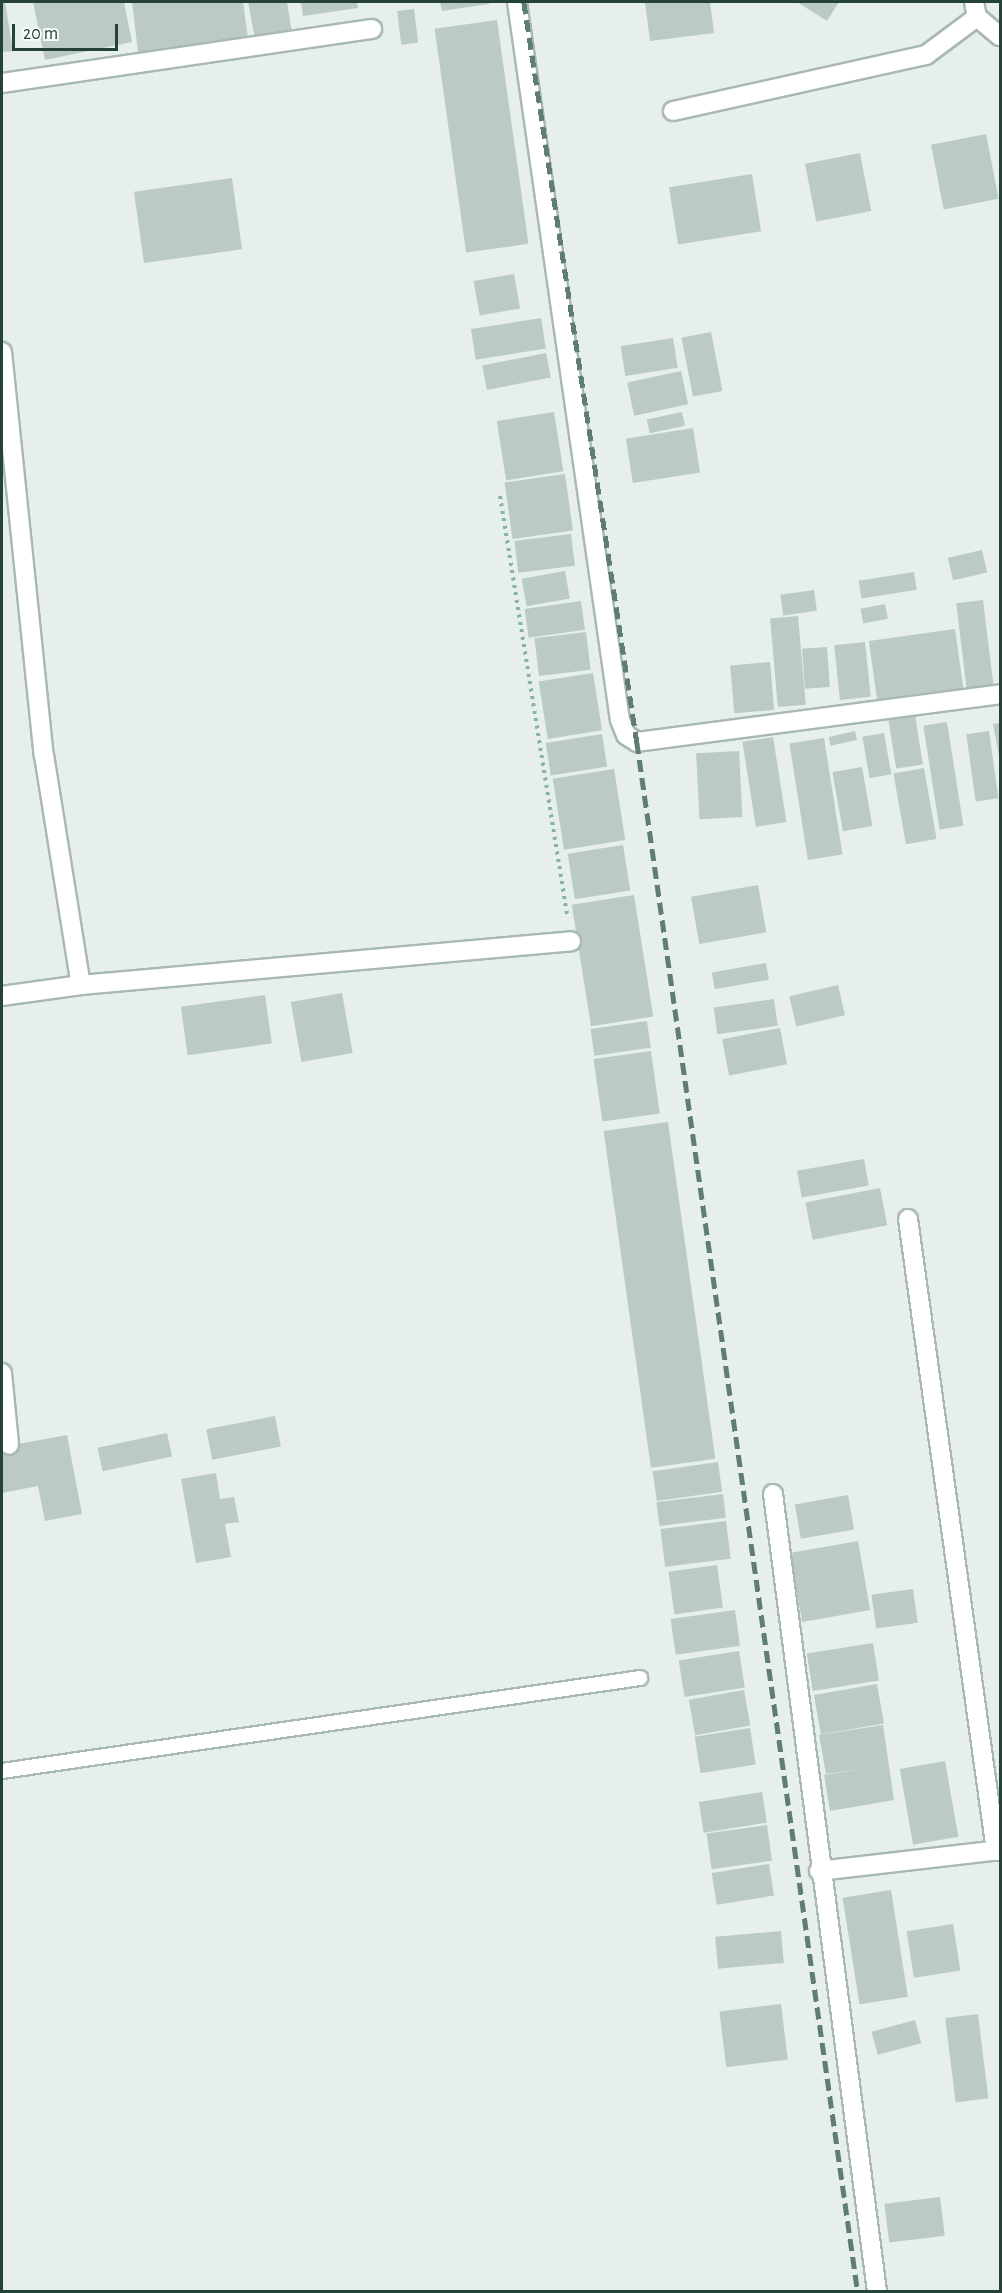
<!DOCTYPE html>
<style>
body{margin:0}
#map{position:relative;width:1002px;height:2293px;overflow:hidden;background:#e6efeb;font-family:"Alegreya Sans",sans-serif}
div>[style]{position:absolute}
.building>*{inset:0;background:#bbcac4;transform-origin:0 0}
.path>*{height:4px;margin-top:-2px;transform-origin:0;background:repeating-linear-gradient(90deg,#86b3a5 0 3px,transparent 0 7.5px)}
.roads{filter:drop-shadow(2px 0 #a8b8b2) drop-shadow(-2px 0 #a8b8b2) drop-shadow(0 2px #a8b8b2) drop-shadow(0 -2px #a8b8b2)}
.lane>*{height:14px;margin:-7px;padding:0 7px;transform-origin:7px;border-radius:7px;background:#fff}
.street>*{height:18px;margin:-9px;padding:0 9px;transform-origin:9px;border-radius:9px;background:#fff}
.rail>*{height:4.5px;margin-top:-2.25px;transform-origin:0;background:repeating-linear-gradient(90deg,#5f7d75 0 12px,transparent 0 18px)}
span{translate:-50% -50%;white-space:nowrap;text-align:center;line-height:1.15;-webkit-text-stroke:4.5px #f7fbf9;paint-order:stroke}
.frame{position:absolute;inset:0;border:3px solid #24423a;pointer-events:none}
.scale{position:absolute;left:12px;top:24px;width:106px;height:27px;box-sizing:border-box;border:3px solid #24423a;border-top:0;padding-left:8px;font-size:18px;line-height:21px;white-space:nowrap;color:#24423a;-webkit-text-stroke:4px #f7fbf9;paint-order:stroke}
</style>
<div id="map">
<div class="building">
<i style="clip-path:polygon(2px 2px,5px 2px,13px 51px,2px 52px)"></i>
<i style="clip-path:polygon(33px 2px,124px 2px,132px 42px,45px 60px)"></i>
<i style="clip-path:polygon(132px 2px,243px 2px,248px 38px,138px 52px)"></i>
<i style="clip-path:polygon(248px 2px,287px 2px,292px 33px,255px 39px)"></i>
<i style="clip-path:polygon(301px 2px,357px 2px,358px 8px,303px 16px)"></i>
<i style="clip-path:polygon(440px 2px,489px 2px,489px 4px,442px 11px)"></i>
<i style="clip-path:polygon(645px 2px,710px 2px,714px 33px,650px 41px)"></i>
<i style="clip-path:polygon(797px 2px,839px 2px,827px 21px)"></i>
<i style="left:414px;top:9px;width:34px;height:17px;rotate:83deg"></i>
<i style="left:497px;top:20px;width:226px;height:63px;rotate:82deg"></i>
<i style="left:986px;top:134px;width:66px;height:56px;rotate:79deg"></i>
<i style="left:860px;top:153px;width:59px;height:56px;rotate:79deg"></i>
<i style="left:752px;top:174px;width:58px;height:84px;rotate:81deg"></i>
<i style="left:232px;top:178px;width:72px;height:99px;rotate:82deg"></i>
<i style="left:514px;top:274px;width:35px;height:41px;rotate:80deg"></i>
<i style="left:541px;top:318px;width:31px;height:71px;rotate:81deg"></i>
<i style="left:711px;top:332px;width:60px;height:30px;rotate:79deg"></i>
<i style="left:673px;top:338px;width:30px;height:53px;rotate:81deg"></i>
<i style="left:546px;top:353px;width:25px;height:65px;rotate:79deg"></i>
<i style="left:681px;top:371px;width:34px;height:55px;rotate:78deg"></i>
<i style="left:554px;top:412px;width:60px;height:58px;rotate:81deg"></i>
<i style="left:682px;top:412px;width:14px;height:36px;rotate:78deg"></i>
<i style="left:693px;top:428px;width:45px;height:68px;rotate:81deg"></i>
<i style="left:565px;top:474px;width:57px;height:61px;rotate:82deg"></i>
<i style="left:571px;top:534px;width:32px;height:57px;rotate:83deg"></i>
<i style="left:982px;top:550px;width:23px;height:35px;rotate:77deg"></i>
<i style="left:565px;top:571px;width:28px;height:44px;rotate:80deg"></i>
<i style="left:914px;top:572px;width:18px;height:56px;rotate:81deg"></i>
<i style="left:814px;top:590px;width:21px;height:34px;rotate:82deg"></i>
<i style="left:983px;top:600px;width:88px;height:27px;rotate:83deg"></i>
<i style="left:581px;top:601px;width:29px;height:57px;rotate:82deg"></i>
<i style="left:885px;top:604px;width:15px;height:25px;rotate:79deg"></i>
<i style="left:798px;top:616px;width:89px;height:28px;rotate:85deg"></i>
<i style="left:955px;top:629px;width:60px;height:87px;rotate:82deg"></i>
<i style="left:586px;top:632px;width:38px;height:52px;rotate:83deg"></i>
<i style="left:865px;top:642px;width:55px;height:31px;rotate:84deg"></i>
<i style="left:827px;top:647px;width:40px;height:25px;rotate:86deg"></i>
<i style="left:770px;top:662px;width:48px;height:40px;rotate:85deg"></i>
<i style="left:593px;top:673px;width:58px;height:55px;rotate:81deg"></i>
<i style="left:915px;top:715px;width:50px;height:27px;rotate:81deg"></i>
<i style="left:947px;top:722px;width:105px;height:24px;rotate:81deg"></i>
<i style="clip-path:polygon(1000px 723px,1000px 756px,999px 756px,993px 724px)"></i>
<i style="left:855px;top:731px;width:9px;height:27px;rotate:77deg"></i>
<i style="left:989px;top:731px;width:68px;height:23px;rotate:82deg"></i>
<i style="left:884px;top:733px;width:42px;height:22px;rotate:80deg"></i>
<i style="left:602px;top:734px;width:33px;height:57px;rotate:81deg"></i>
<i style="left:773px;top:737px;width:86px;height:31px;rotate:81deg"></i>
<i style="left:824px;top:738px;width:118px;height:35px;rotate:81deg"></i>
<i style="left:739px;top:751px;width:66px;height:43px;rotate:87deg"></i>
<i style="left:862px;top:767px;width:60px;height:30px;rotate:80deg"></i>
<i style="left:924px;top:768px;width:72px;height:31px;rotate:80deg"></i>
<i style="left:614px;top:769px;width:72px;height:62px;rotate:81deg"></i>
<i style="left:623px;top:845px;width:46px;height:56px;rotate:81deg"></i>
<i style="left:758px;top:885px;width:48px;height:68px;rotate:80deg"></i>
<i style="left:634px;top:895px;width:123px;height:63px;rotate:81deg"></i>
<i style="left:766px;top:963px;width:17px;height:55px;rotate:80deg"></i>
<i style="left:838px;top:985px;width:31px;height:50px;rotate:77deg"></i>
<i style="left:342px;top:993px;width:61px;height:52px;rotate:80deg"></i>
<i style="left:265px;top:995px;width:49px;height:85px;rotate:82deg"></i>
<i style="left:774px;top:999px;width:27px;height:61px;rotate:82deg"></i>
<i style="left:647px;top:1021px;width:27px;height:57px;rotate:82deg"></i>
<i style="left:780px;top:1028px;width:37px;height:59px;rotate:79deg"></i>
<i style="left:651px;top:1051px;width:63px;height:58px;rotate:82deg"></i>
<i style="left:668px;top:1122px;width:340px;height:65px;rotate:82deg"></i>
<i style="left:864px;top:1159px;width:27px;height:68px;rotate:80deg"></i>
<i style="left:880px;top:1188px;width:38px;height:76px;rotate:79deg"></i>
<i style="left:275px;top:1416px;width:31px;height:70px;rotate:79deg"></i>
<i style="left:167px;top:1433px;width:24px;height:71px;rotate:78deg"></i>
<i style="clip-path:polygon(67px 1435px,82px 1514px,45px 1521px,38px 1486px,2px 1493px,2px 1447px)"></i>
<i style="left:718px;top:1462px;width:30px;height:66px;rotate:82deg"></i>
<i style="clip-path:polygon(216px 1473px,220px 1499px,234px 1497px,239px 1522px,225px 1524px,231px 1557px,196px 1563px,181px 1479px)"></i>
<i style="left:723px;top:1494px;width:24px;height:67px;rotate:83deg"></i>
<i style="left:848px;top:1495px;width:35px;height:54px;rotate:80deg"></i>
<i style="left:726px;top:1521px;width:38px;height:66px;rotate:83deg"></i>
<i style="left:858px;top:1541px;width:70px;height:69px;rotate:80deg"></i>
<i style="left:717px;top:1565px;width:43px;height:49px;rotate:82deg"></i>
<i style="left:913px;top:1589px;width:34px;height:42px;rotate:82deg"></i>
<i style="left:735px;top:1610px;width:36px;height:65px;rotate:82deg"></i>
<i style="left:873px;top:1643px;width:38px;height:67px;rotate:81deg"></i>
<i style="left:739px;top:1651px;width:37px;height:61px;rotate:81deg"></i>
<i style="left:877px;top:1684px;width:40px;height:64px;rotate:80deg"></i>
<i style="left:744px;top:1690px;width:36px;height:56px;rotate:80deg"></i>
<i style="clip-path:polygon(883px 1725px,894px 1800px,830px 1811px,824px 1775px,866px 1768px,826px 1774px,819px 1735px)"></i>
<i style="left:750px;top:1728px;width:37px;height:56px;rotate:81deg"></i>
<i style="left:945px;top:1761px;width:77px;height:46px;rotate:80deg"></i>
<i style="left:762px;top:1792px;width:31px;height:64px;rotate:81deg"></i>
<i style="left:767px;top:1825px;width:36px;height:61px;rotate:82deg"></i>
<i style="left:769px;top:1864px;width:32px;height:58px;rotate:81deg"></i>
<i style="left:891px;top:1890px;width:108px;height:49px;rotate:81deg"></i>
<i style="left:953px;top:1924px;width:47px;height:47px;rotate:81deg"></i>
<i style="left:781px;top:1931px;width:32px;height:66px;rotate:85deg"></i>
<i style="left:781px;top:2004px;width:56px;height:62px;rotate:83deg"></i>
<i style="left:978px;top:2014px;width:85px;height:33px;rotate:83deg"></i>
<i style="left:915px;top:2020px;width:24px;height:45px;rotate:75deg"></i>
<i style="left:940px;top:2197px;width:39px;height:56px;rotate:83deg"></i>
</div>
<div class="path">
<i style="left:500px;top:496px;width:425px;rotate:80.9deg"></i>
</div>
<div class="roads">
<div class="lane">
<i style="left:2px;top:1771px;width:645px;rotate:-8.29deg"></i>
</div>
<div class="street">
<i style="left:517px;top:2px;width:725px;rotate:81.84deg"></i>
<i style="left:620px;top:720px;width:16px;rotate:68deg"></i>
<i style="left:626px;top:735px;width:13px;rotate:32deg"></i>
<i style="left:637px;top:742px;width:366px;rotate:-7.5deg"></i>
<i style="left:974px;top:2px;width:15px;rotate:79deg"></i>
<i style="left:977px;top:17px;width:30px;rotate:40deg"></i>
<i style="left:2px;top:83px;width:374px;rotate:-8.3deg"></i>
<i style="left:673px;top:111px;width:259px;rotate:-12.5deg"></i>
<i style="left:926px;top:55px;width:64px;rotate:-36.7deg"></i>
<i style="left:2px;top:352px;width:405px;rotate:84.1deg"></i>
<i style="left:44px;top:755px;width:233px;rotate:80.9deg"></i>
<i style="left:81px;top:985px;width:80px;rotate:172.1deg"></i>
<i style="left:81px;top:985px;width:492px;rotate:-5.1deg"></i>
<i style="left:908px;top:1219px;width:638px;rotate:82.07deg"></i>
<i style="left:2px;top:1373px;width:72px;rotate:84.4deg"></i>
<i style="left:773px;top:1494px;width:805px;rotate:82.57deg"></i>
<i style="left:819px;top:1871px;width:182px;rotate:-6.6deg"></i>
</div>
</div>
<div class="rail">
<i style="left:524px;top:2px;width:749px;rotate:81.32deg"></i>
<i style="left:637px;top:742px;width:1566px;rotate:81.89deg"></i>
</div>
<div class="frame"></div>
<div class="scale">20 m</div>
</div>
